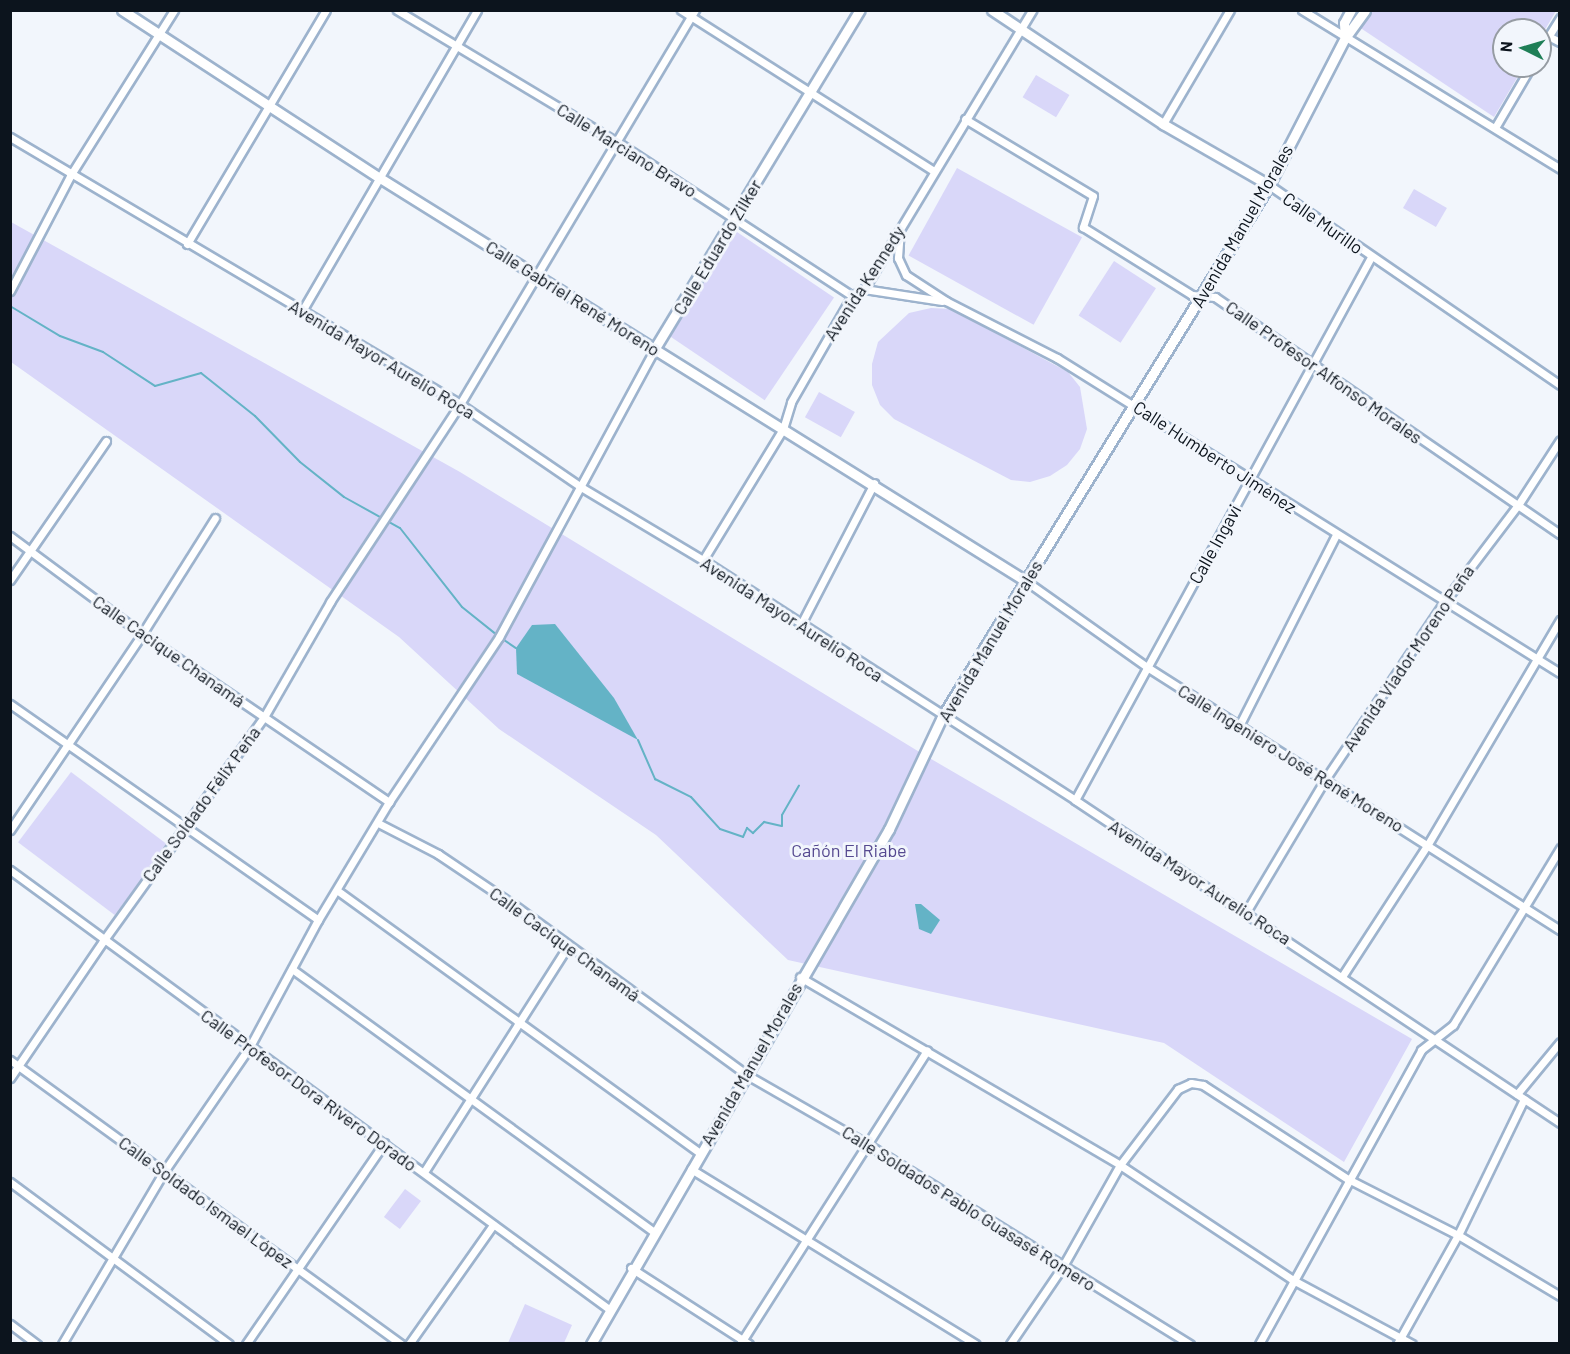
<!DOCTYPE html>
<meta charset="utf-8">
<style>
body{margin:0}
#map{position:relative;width:1570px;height:1354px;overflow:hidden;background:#f2f6fc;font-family:Barlow,sans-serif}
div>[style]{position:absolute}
.green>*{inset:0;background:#d9d7f9;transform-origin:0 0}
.water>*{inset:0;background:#64b3c6}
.stream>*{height:2px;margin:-1px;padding:0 1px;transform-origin:1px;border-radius:1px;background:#64b3c6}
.roads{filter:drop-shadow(2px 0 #9db3cd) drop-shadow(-2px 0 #9db3cd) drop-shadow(0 2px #9db3cd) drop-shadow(0 -2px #9db3cd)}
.street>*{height:7px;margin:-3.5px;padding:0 3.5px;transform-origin:3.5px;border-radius:3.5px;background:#fff}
.secondary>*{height:9px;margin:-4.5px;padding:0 4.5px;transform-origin:4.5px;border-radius:4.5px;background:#fff}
span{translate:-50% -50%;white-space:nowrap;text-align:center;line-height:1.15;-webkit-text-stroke:6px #f2f6fc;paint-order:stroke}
.street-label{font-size:18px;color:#0c141d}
.park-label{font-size:18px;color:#554990}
.frame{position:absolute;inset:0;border:12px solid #0c141d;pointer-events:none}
.north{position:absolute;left:1492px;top:18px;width:60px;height:60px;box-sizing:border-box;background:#f2f6fc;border:2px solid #969ca3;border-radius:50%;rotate:275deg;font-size:16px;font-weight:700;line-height:24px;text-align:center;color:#0c141d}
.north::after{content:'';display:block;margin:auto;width:21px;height:27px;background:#1f7f57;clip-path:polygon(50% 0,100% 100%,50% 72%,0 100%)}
</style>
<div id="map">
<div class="green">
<i style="clip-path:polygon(1369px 11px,1556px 11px,1540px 38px,1540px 30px,1504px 30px,1504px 66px,1524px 66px,1494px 117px,1359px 27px)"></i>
<i style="left:1036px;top:75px;width:39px;height:26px;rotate:31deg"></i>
<i style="left:957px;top:168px;width:143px;height:100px;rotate:29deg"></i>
<i style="left:1414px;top:189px;width:38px;height:22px;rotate:30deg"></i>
<i style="clip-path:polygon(11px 222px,460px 472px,926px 756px,1412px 1039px,1344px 1162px,1164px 1043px,788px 960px,656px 835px,499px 729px,399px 637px,11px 362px)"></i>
<i style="left:737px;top:232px;width:117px;height:124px;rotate:34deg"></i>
<i style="left:1114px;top:261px;width:50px;height:65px;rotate:33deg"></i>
<i style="clip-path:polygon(931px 308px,951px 309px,1068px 372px,1080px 387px,1087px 429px,1080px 449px,1067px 465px,1050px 476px,1030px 482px,1011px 480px,894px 419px,880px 405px,872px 385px,872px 364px,878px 342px,909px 313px)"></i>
<i style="left:819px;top:392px;width:41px;height:29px;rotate:29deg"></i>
<i style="left:71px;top:772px;width:121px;height:88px;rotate:37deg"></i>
<i style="left:405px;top:1189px;width:20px;height:35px;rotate:37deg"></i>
<i style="clip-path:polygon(525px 1304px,572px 1325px,564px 1343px,508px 1343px)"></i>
</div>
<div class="water">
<i style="clip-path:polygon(555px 624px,614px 698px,638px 740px,517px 674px,516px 648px,532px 625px)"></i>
<i style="clip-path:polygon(915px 904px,921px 904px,940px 920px,931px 934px,919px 929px)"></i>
</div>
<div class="stream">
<i style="left:10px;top:306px;width:58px;rotate:31deg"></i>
<i style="left:60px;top:336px;width:46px;rotate:20.4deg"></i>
<i style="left:103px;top:352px;width:62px;rotate:33.2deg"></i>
<i style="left:155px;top:386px;width:48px;rotate:-15.8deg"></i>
<i style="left:201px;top:373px;width:69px;rotate:38.5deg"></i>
<i style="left:255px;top:416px;width:64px;rotate:45.6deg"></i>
<i style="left:300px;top:462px;width:56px;rotate:38.5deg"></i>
<i style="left:344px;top:497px;width:64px;rotate:29deg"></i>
<i style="left:400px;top:528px;width:100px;rotate:51.9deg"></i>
<i style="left:462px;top:607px;width:45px;rotate:38.7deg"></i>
<i style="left:501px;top:638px;width:18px;rotate:34deg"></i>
<i style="left:638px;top:740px;width:43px;rotate:66.4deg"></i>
<i style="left:655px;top:779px;width:40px;rotate:26.6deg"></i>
<i style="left:691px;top:797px;width:43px;rotate:47.8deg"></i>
<i style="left:720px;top:829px;width:24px;rotate:19deg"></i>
<i style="left:743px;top:837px;width:10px;rotate:-66deg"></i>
<i style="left:747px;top:828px;width:8px;rotate:40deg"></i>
<i style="left:753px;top:833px;width:16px;rotate:-45deg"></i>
<i style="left:764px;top:822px;width:18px;rotate:13deg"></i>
<i style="left:782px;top:826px;width:11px;rotate:-90deg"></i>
<i style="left:782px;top:815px;width:34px;rotate:-60deg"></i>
</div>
<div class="roads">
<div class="street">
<i style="left:397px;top:10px;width:257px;rotate:31deg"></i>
<i style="left:617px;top:142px;width:281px;rotate:33.2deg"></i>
<i style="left:681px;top:10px;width:300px;rotate:32.5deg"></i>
<i style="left:1302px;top:10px;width:303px;rotate:31.6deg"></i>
<i style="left:1548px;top:36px;width:13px;rotate:27deg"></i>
<i style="left:1540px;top:50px;width:38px;rotate:-58deg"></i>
<i style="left:965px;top:119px;width:149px;rotate:31deg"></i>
<i style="left:1093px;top:196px;width:33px;rotate:108deg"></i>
<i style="left:1083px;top:227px;width:128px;rotate:32deg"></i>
<i style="left:1192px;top:295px;width:23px;rotate:5deg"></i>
<i style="left:1215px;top:297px;width:419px;rotate:34.5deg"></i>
<i style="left:1163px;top:124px;width:132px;rotate:-59.6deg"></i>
<i style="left:1496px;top:126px;width:69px;rotate:-59.7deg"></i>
<i style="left:10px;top:137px;width:523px;rotate:30.68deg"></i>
<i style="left:460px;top:404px;width:147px;rotate:34.4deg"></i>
<i style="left:581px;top:487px;width:142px;rotate:30.9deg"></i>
<i style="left:703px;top:560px;width:443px;rotate:32.8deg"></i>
<i style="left:1075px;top:800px;width:583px;rotate:33.66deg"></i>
<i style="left:1269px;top:185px;width:353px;rotate:34.5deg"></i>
<i style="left:900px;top:229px;width:29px;rotate:94deg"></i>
<i style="left:898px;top:258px;width:19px;rotate:65deg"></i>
<i style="left:906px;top:275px;width:48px;rotate:33deg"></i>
<i style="left:946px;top:301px;width:125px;rotate:27.2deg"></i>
<i style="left:1057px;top:358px;width:593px;rotate:32.06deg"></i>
<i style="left:187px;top:244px;width:272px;rotate:-59.3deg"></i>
<i style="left:864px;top:289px;width:79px;rotate:8.7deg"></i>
<i style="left:10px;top:291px;width:130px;rotate:-62.4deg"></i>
<i style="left:70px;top:176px;width:196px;rotate:-57.9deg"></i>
<i style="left:302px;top:311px;width:348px;rotate:-59.8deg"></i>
<i style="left:10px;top:536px;width:164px;rotate:36.6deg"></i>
<i style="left:142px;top:634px;width:299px;rotate:34.2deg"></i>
<i style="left:703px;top:560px;width:153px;rotate:-58.6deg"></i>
<i style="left:783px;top:429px;width:28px;rotate:-73deg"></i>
<i style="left:791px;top:402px;width:122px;rotate:-60.1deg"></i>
<i style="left:852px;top:296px;width:14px;rotate:-30deg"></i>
<i style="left:864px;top:289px;width:326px;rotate:-58.9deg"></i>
<i style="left:10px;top:580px;width:169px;rotate:-55.4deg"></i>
<i style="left:1026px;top:581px;width:148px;rotate:35.4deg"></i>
<i style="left:1147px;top:667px;width:490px;rotate:32.5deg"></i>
<i style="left:800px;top:626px;width:161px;rotate:-62.6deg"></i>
<i style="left:10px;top:704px;width:376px;rotate:35deg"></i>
<i style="left:1239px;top:726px;width:214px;rotate:-63.1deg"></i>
<i style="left:1075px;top:800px;width:618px;rotate:-61.4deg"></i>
<i style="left:378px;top:823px;width:68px;rotate:27.3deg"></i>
<i style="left:438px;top:854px;width:92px;rotate:33.9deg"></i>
<i style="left:514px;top:905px;width:288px;rotate:36.1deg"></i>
<i style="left:747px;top:1075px;width:138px;rotate:29.9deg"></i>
<i style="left:867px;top:1144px;width:380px;rotate:31.8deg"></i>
<i style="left:10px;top:830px;width:236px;rotate:-56deg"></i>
<i style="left:142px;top:634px;width:137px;rotate:-57.8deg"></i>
<i style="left:10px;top:870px;width:743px;rotate:36.24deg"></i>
<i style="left:338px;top:891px;width:447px;rotate:35.9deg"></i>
<i style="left:1246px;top:912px;width:152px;rotate:-59.2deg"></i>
<i style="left:1324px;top:781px;width:217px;rotate:-56.1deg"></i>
<i style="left:1445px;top:601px;width:121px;rotate:-52.8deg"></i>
<i style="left:1518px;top:505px;width:77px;rotate:-57.1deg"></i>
<i style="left:292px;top:969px;width:446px;rotate:36deg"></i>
<i style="left:1343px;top:975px;width:156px;rotate:-57deg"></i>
<i style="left:1428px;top:844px;width:260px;rotate:-59.5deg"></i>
<i style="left:800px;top:977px;width:371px;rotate:30.4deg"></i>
<i style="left:1120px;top:1165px;width:208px;rotate:33.6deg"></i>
<i style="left:1293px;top:1280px;width:135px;rotate:28.3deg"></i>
<i style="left:10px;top:1060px;width:483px;rotate:36deg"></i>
<i style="left:10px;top:1078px;width:166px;rotate:-55.8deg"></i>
<i style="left:103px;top:941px;width:276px;rotate:-54.3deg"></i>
<i style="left:264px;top:717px;width:133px;rotate:-60.1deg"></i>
<i style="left:330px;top:602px;width:237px;rotate:-56.7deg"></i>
<i style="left:460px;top:404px;width:459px;rotate:-59.2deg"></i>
<i style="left:1517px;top:1094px;width:67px;rotate:-50.4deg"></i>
<i style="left:691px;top:1169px;width:334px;rotate:31.6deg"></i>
<i style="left:424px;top:1172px;width:268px;rotate:-57.5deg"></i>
<i style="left:10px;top:1182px;width:272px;rotate:36.5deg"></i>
<i style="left:631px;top:1268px;width:140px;rotate:32.8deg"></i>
<i style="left:10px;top:1324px;width:34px;rotate:37deg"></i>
<i style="left:62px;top:1344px;width:202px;rotate:-59.4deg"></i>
<i style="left:165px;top:1170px;width:148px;rotate:-55.5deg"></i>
<i style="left:249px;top:1048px;width:145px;rotate:-61.7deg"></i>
<i style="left:318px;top:920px;width:138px;rotate:-59deg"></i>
<i style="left:389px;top:802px;width:198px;rotate:-56.3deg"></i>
<i style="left:499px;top:637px;width:328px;rotate:-61.6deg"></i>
<i style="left:246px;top:1344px;width:244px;rotate:-55.5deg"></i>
<i style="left:409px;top:1344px;width:146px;rotate:-54.8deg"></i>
<i style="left:740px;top:1344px;width:348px;rotate:-57.5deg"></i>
<i style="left:1010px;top:1344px;width:94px;rotate:-55.8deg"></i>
<i style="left:1063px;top:1266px;width:116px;rotate:-60.6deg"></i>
<i style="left:1120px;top:1165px;width:96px;rotate:-52.7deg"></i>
<i style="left:1178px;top:1089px;width:14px;rotate:-25deg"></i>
<i style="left:1191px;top:1083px;width:12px;rotate:9deg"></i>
<i style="left:1203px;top:1085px;width:173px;rotate:33deg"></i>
<i style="left:1348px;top:1179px;width:123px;rotate:27deg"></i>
<i style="left:1458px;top:1235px;width:119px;rotate:30.9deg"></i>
<i style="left:1259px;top:1344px;width:336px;rotate:-61.1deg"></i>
<i style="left:1421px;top:1050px;width:41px;rotate:-38deg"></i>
<i style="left:1453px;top:1025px;width:207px;rotate:-58.8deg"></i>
<i style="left:1397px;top:1344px;width:125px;rotate:-60.8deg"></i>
<i style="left:1458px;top:1235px;width:151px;rotate:-64.1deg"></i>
</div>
<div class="secondary">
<i style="left:122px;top:10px;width:308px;rotate:33.1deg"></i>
<i style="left:380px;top:178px;width:761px;rotate:31.96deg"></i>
<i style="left:992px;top:10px;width:206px;rotate:33.7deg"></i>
<i style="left:1163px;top:124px;width:122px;rotate:29.9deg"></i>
<i style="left:1345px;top:38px;width:15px;rotate:-94deg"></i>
<i style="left:1344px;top:23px;width:15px;rotate:-62deg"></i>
<i style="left:655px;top:348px;width:395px;rotate:-58.8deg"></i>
<i style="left:591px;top:1344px;width:595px;rotate:-59.94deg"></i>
<i style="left:889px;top:829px;width:124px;rotate:-64.7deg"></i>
<i style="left:942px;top:717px;width:624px;rotate:-58.42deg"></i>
<i style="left:1269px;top:185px;width:165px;rotate:-62.7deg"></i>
<i style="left:1345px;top:38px;width:34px;rotate:-54deg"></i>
</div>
</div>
<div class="street-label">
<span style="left:627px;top:150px;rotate:32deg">Calle Marciano Bravo</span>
<span style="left:1323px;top:223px;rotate:35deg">Calle Murillo</span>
<span style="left:1242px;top:226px;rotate:-60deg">Avenida Manuel Morales</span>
<span style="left:717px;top:247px;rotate:-59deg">Calle Eduardo Zilker</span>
<span style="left:864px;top:283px;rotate:-57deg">Avenida Kennedy</span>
<span style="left:573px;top:298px;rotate:32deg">Calle Gabriel René Moreno</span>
<span style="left:382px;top:359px;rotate:31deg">Avenida Mayor Aurelio Roca</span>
<span style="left:1324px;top:372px;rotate:35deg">Calle Profesor Alfonso Morales</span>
<span style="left:1215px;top:457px;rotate:33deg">Calle Humberto Jiménez</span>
<span style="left:1215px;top:544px;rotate:-61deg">Calle Ingavi</span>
<span style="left:792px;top:619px;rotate:33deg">Avenida Mayor Aurelio Roca</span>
<span style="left:990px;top:641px;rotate:-59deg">Avenida Manuel Morales</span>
<span style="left:169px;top:651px;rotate:35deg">Calle Cacique Chanamá</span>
<span style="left:1408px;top:658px;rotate:-56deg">Avenida Viador Moreno Peña</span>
<span style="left:1291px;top:758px;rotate:32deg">Calle Ingeniero José René Moreno</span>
<span style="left:201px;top:804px;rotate:-54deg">Calle Soldado Félix Peña</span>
<span style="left:1200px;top:882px;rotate:33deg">Avenida Mayor Aurelio Roca</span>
<span style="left:565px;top:944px;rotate:36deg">Calle Cacique Chanamá</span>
<span style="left:751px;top:1064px;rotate:-60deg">Avenida Manuel Morales</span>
<span style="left:309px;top:1090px;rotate:36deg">Calle Profesor Dora Rivero Dorado</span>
<span style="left:206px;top:1202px;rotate:36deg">Calle Soldado Ismael López</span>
<span style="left:969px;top:1208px;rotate:32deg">Calle Soldados Pablo Guasasé Romero</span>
</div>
<div class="park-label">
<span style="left:849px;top:850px">Cañón El Riabe</span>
</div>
<div class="frame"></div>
<div class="north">N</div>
</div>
